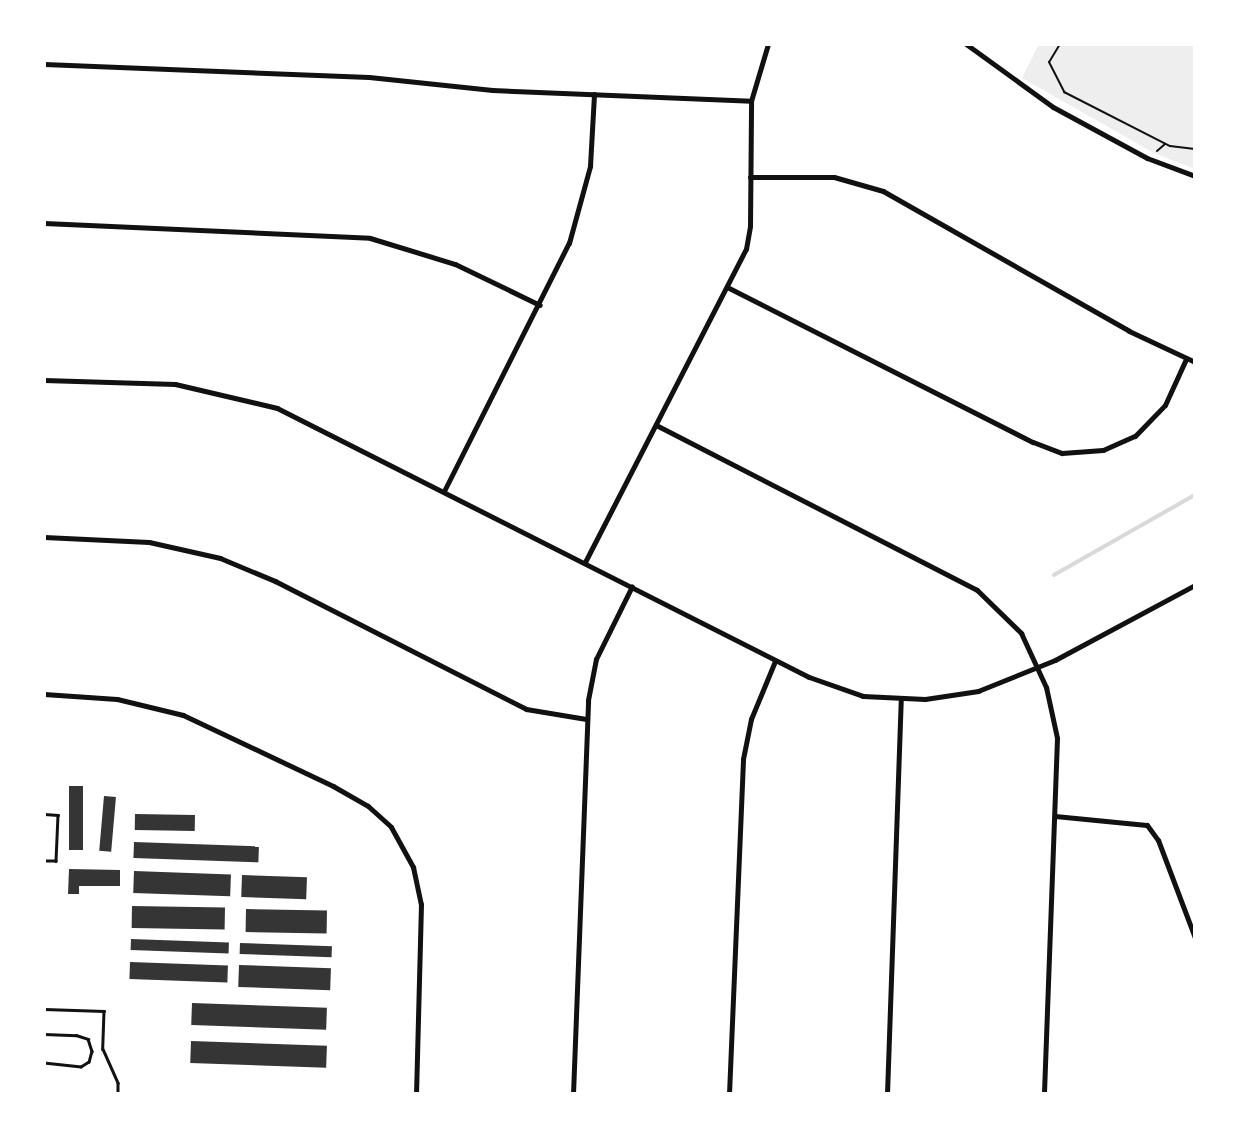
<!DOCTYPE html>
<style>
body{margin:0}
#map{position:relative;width:1239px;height:1138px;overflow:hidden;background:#fff;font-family:"Sofia Sans Condensed",sans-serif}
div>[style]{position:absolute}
.green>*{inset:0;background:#eee}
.stream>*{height:3.5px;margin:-1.75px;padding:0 1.75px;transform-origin:1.75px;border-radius:1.75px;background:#d9d9d9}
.building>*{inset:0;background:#353535;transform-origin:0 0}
.path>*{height:2px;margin:-1px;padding:0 1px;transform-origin:1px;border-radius:1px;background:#111}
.service>*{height:2.5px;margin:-1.25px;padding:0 1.25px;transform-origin:1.25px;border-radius:1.25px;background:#111}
.minor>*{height:5px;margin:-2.5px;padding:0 2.5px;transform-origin:2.5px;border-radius:2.5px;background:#111}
span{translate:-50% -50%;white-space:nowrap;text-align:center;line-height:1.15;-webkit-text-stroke:5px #fff;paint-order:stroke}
.frame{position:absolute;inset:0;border:46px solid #fff;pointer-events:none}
</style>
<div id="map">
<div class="green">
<i style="clip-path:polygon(1039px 44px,1195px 44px,1195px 169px,1154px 153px,1022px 78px)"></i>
</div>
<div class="stream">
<i style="left:1054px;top:575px;width:162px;rotate:-29.6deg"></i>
</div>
<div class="building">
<i style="left:69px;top:786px;width:14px;height:64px"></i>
<i style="left:104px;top:796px;width:12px;height:55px;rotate:5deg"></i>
<i style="left:135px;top:814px;width:60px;height:16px;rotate:1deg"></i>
<i style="left:134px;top:842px;width:125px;height:16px;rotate:2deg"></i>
<i style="clip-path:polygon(69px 869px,120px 870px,120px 886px,79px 886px,79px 894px,68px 894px)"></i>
<i style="left:134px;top:871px;width:97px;height:22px;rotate:2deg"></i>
<i style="left:242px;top:875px;width:65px;height:22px;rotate:2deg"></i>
<i style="left:132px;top:906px;width:93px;height:22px;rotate:1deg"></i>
<i style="left:246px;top:909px;width:81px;height:23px;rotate:1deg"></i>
<i style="left:131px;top:939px;width:98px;height:11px;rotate:2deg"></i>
<i style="left:240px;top:943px;width:92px;height:11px;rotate:2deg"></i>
<i style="left:130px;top:962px;width:98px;height:17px;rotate:2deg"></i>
<i style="left:239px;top:965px;width:92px;height:22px;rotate:2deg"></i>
<i style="left:192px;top:1003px;width:135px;height:22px;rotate:2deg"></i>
<i style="left:191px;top:1041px;width:136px;height:22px;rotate:2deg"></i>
</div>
<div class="path">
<i style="left:1060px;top:44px;width:21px;rotate:121deg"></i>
<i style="left:1049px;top:62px;width:34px;rotate:63deg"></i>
<i style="left:1064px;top:92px;width:119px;rotate:27deg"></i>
<i style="left:1170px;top:146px;width:25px;rotate:7deg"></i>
<i style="left:1195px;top:77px;width:2px;rotate:90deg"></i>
<i style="left:1157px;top:151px;width:11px;rotate:-41deg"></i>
</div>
<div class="service">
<i style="left:44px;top:814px;width:14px;rotate:4deg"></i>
<i style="left:58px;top:815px;width:46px;rotate:92.5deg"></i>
<i style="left:56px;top:861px;width:12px;rotate:180deg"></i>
<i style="left:44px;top:1009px;width:60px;rotate:1.9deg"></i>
<i style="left:104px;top:1011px;width:38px;rotate:92deg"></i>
<i style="left:103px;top:1049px;width:37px;rotate:66deg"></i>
<i style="left:118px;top:1083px;width:11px;rotate:90deg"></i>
<i style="left:44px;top:1034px;width:32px;rotate:2deg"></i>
<i style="left:76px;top:1035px;width:13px;rotate:18deg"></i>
<i style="left:88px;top:1039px;width:13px;rotate:72deg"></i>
<i style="left:92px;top:1051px;width:11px;rotate:105deg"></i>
<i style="left:89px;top:1062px;width:9px;rotate:148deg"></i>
<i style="left:81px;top:1067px;width:37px;rotate:-174deg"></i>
</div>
<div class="minor">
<i style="left:966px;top:44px;width:107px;rotate:35.9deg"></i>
<i style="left:1053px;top:107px;width:107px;rotate:28.5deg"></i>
<i style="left:1147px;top:158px;width:51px;rotate:20.6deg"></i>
<i style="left:44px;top:64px;width:325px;rotate:2.3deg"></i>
<i style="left:369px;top:77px;width:124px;rotate:6deg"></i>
<i style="left:492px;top:90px;width:259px;rotate:2.4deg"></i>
<i style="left:750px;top:177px;width:84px"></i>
<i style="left:834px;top:177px;width:51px;rotate:15.9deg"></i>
<i style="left:883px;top:191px;width:283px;rotate:29.6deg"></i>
<i style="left:1129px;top:331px;width:73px;rotate:25.2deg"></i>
<i style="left:44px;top:223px;width:326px;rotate:2.6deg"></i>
<i style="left:370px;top:238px;width:89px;rotate:17deg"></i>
<i style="left:455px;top:264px;width:94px;rotate:25.8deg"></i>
<i style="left:727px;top:287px;width:343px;rotate:26.9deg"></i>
<i style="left:1033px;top:442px;width:31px;rotate:21deg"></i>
<i style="left:1062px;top:453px;width:41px;rotate:-4.2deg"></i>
<i style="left:1103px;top:450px;width:35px;rotate:-24deg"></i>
<i style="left:1135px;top:436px;width:43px;rotate:-45.9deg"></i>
<i style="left:1165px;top:405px;width:51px;rotate:-65.5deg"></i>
<i style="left:44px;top:380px;width:131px;rotate:1.7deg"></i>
<i style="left:175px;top:384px;width:105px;rotate:13.2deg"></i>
<i style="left:277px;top:408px;width:596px;rotate:26.82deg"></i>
<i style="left:809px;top:677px;width:57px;rotate:19.4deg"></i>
<i style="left:863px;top:696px;width:62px;rotate:2.8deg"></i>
<i style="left:925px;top:699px;width:54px;rotate:-8.6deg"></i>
<i style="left:978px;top:691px;width:83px;rotate:-21.9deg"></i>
<i style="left:1055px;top:660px;width:159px;rotate:-28.2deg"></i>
<i style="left:656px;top:425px;width:361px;rotate:27.2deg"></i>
<i style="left:977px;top:590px;width:62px;rotate:44.3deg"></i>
<i style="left:1021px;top:633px;width:60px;rotate:65.2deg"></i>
<i style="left:1046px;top:687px;width:52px;rotate:77.8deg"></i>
<i style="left:1057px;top:738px;width:356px;rotate:92.1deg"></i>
<i style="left:444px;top:491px;width:278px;rotate:-63.3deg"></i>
<i style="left:569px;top:243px;width:80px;rotate:-74.7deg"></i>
<i style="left:590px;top:166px;width:72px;rotate:-86.8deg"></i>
<i style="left:44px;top:537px;width:105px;rotate:2.7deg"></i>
<i style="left:149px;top:542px;width:73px;rotate:12.7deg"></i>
<i style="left:220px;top:558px;width:60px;rotate:22.7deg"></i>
<i style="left:275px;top:581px;width:282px;rotate:27deg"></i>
<i style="left:526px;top:709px;width:61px;rotate:9.5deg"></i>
<i style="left:585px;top:562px;width:352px;rotate:-62.8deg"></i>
<i style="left:746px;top:249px;width:23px;rotate:-80deg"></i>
<i style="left:750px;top:226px;width:125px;rotate:-89.5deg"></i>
<i style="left:751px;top:101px;width:59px;rotate:-73.4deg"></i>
<i style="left:44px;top:694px;width:73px;rotate:3.9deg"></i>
<i style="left:117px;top:699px;width:68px;rotate:13.6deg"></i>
<i style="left:183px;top:715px;width:166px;rotate:25.3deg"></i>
<i style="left:333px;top:786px;width:40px;rotate:29.7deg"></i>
<i style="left:368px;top:806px;width:31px;rotate:42deg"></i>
<i style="left:391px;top:827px;width:46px;rotate:61.2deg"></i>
<i style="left:413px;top:867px;width:38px;rotate:78deg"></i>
<i style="left:421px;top:904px;width:190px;rotate:91.5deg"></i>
<i style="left:1055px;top:816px;width:92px;rotate:5.6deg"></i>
<i style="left:1147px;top:825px;width:19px;rotate:54deg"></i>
<i style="left:1158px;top:840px;width:105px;rotate:69.3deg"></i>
<i style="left:573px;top:1094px;width:394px;rotate:-87.8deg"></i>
<i style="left:588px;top:700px;width:42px;rotate:-79deg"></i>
<i style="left:596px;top:659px;width:81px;rotate:-63.7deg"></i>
<i style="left:729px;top:1094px;width:335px;rotate:-87.6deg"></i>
<i style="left:743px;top:759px;width:41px;rotate:-78.7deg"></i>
<i style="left:751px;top:719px;width:63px;rotate:-67.5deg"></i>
<i style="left:887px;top:1094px;width:394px;rotate:-88deg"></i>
</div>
<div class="frame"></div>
</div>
